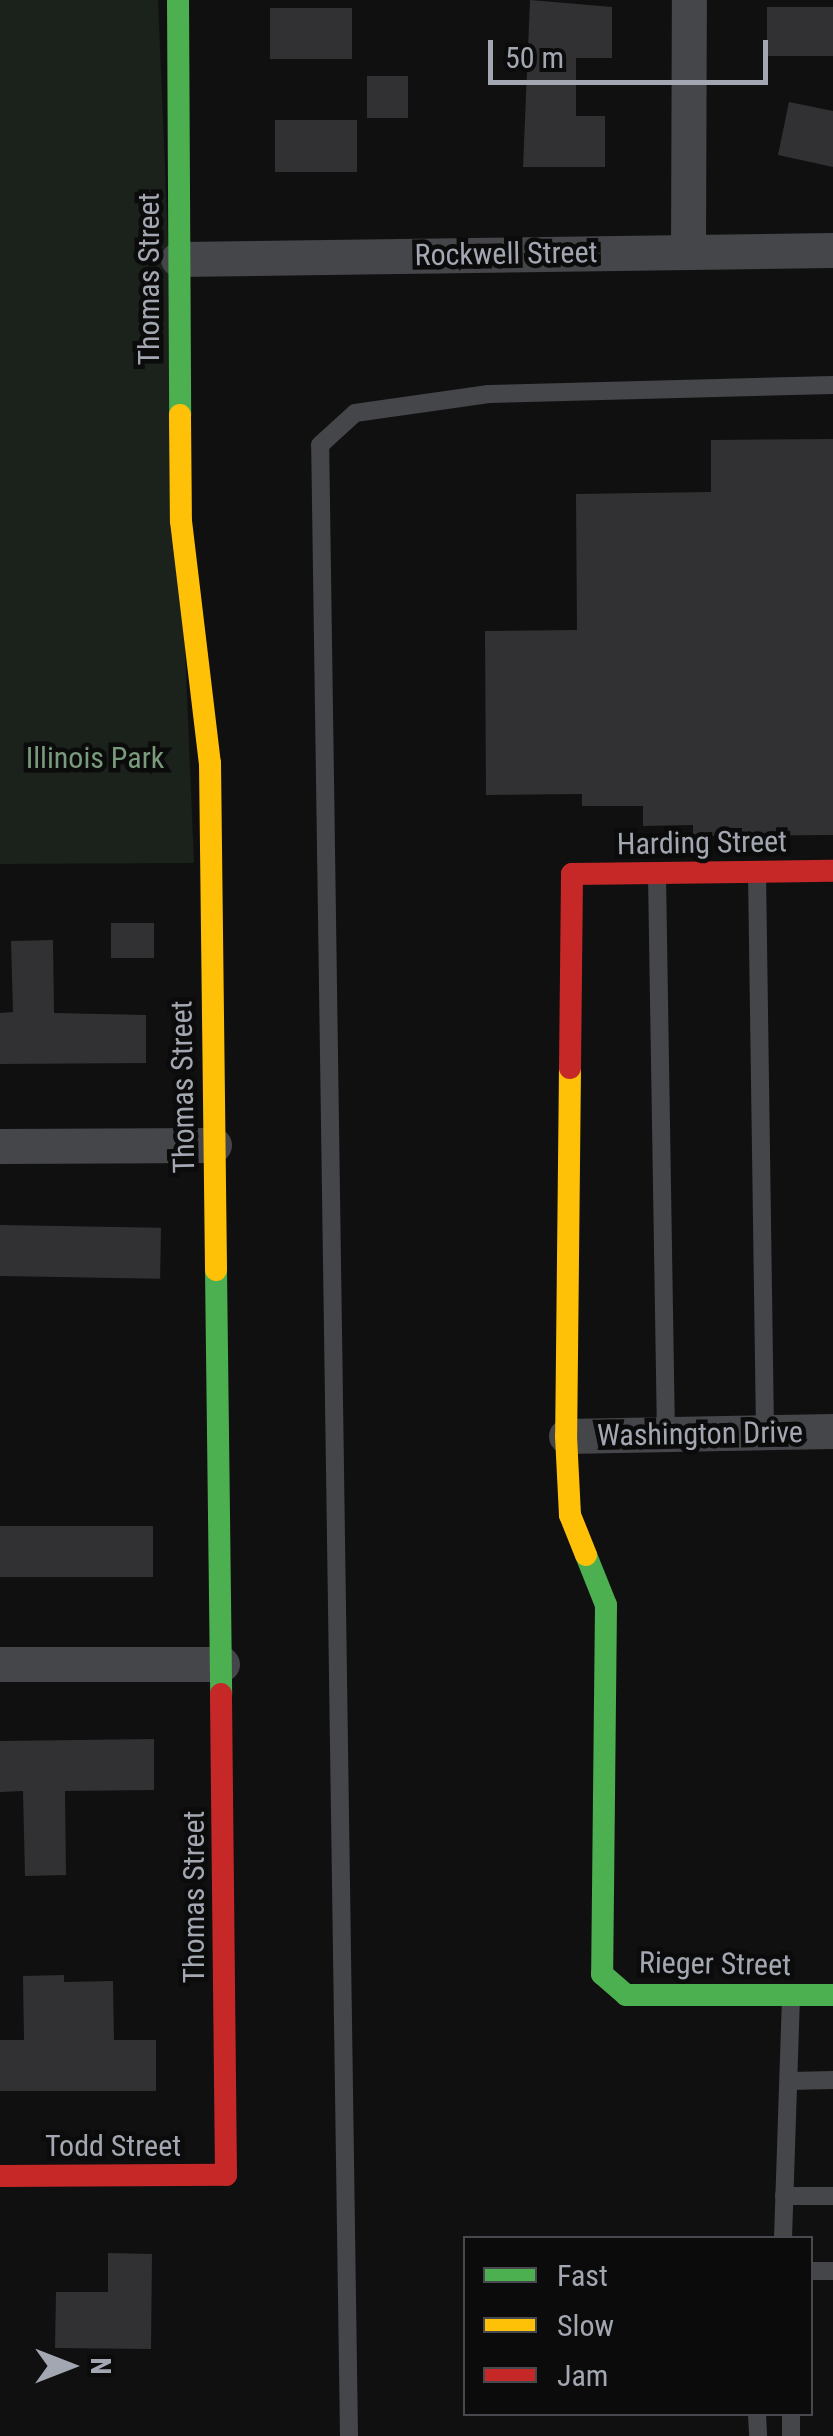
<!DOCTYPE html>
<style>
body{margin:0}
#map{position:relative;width:833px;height:2436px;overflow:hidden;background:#101011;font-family:"Roboto Condensed",sans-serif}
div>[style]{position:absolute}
.green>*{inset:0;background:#1b211b}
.building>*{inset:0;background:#313133;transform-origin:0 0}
.lane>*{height:18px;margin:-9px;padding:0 9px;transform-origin:9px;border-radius:9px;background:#45464a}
.street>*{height:35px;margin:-17.5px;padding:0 17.5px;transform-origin:17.5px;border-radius:17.5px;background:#45464a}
.fast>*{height:22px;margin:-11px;padding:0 11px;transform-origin:11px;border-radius:11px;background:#4caf50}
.slow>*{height:22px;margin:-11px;padding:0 11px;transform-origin:11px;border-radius:11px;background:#ffc107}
.jam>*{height:22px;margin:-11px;padding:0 11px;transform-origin:11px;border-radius:11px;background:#c62828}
span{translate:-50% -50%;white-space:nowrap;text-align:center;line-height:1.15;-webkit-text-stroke:9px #0b0b0c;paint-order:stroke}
.street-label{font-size:30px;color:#a2a7b1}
.park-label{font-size:30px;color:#7a9b7b}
.legend{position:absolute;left:463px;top:2236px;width:350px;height:180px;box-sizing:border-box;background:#0b0b0c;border:2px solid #47494e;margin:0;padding:12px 18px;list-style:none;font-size:30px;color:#a2a7b1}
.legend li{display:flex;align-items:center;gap:20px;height:50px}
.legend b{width:50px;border:2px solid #47494e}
.north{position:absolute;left:20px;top:2316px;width:100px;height:100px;-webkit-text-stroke:8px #0b0b0c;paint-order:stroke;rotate:90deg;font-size:28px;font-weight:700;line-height:40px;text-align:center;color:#a2a7b1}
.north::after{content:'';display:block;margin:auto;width:35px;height:45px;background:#a2a7b1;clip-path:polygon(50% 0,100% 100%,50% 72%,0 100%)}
.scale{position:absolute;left:488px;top:40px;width:280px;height:45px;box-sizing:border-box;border:5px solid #a2a7b1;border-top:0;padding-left:12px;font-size:30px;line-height:35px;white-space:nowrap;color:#a2a7b1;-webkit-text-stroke:8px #0b0b0c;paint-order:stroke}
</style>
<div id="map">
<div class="green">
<i style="clip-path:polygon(0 0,158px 0,194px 863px,0 864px)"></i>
</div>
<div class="building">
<i style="clip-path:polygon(530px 0,612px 7px,612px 58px,576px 58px,576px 116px,605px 116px,605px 167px,523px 167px)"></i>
<i style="left:767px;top:7px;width:66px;height:49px"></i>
<i style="left:270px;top:8px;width:82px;height:51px"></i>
<i style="left:367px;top:76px;width:41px;height:42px"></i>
<i style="clip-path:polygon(789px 102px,833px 111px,833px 167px,778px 155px)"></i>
<i style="left:275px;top:120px;width:82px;height:52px"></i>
<i style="clip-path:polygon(833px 439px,833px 835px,693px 836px,693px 825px,643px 826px,643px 806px,582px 806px,582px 794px,486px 795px,485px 631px,577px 630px,576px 494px,711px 492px,711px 440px)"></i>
<i style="left:111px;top:923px;width:43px;height:35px"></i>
<i style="clip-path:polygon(53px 940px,54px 1013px,146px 1015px,146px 1063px,0 1064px,0 1013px,13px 1012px,11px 941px)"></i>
<i style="left:0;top:1225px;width:161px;height:51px;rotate:1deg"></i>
<i style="left:0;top:1526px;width:153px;height:51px"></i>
<i style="clip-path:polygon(154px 1739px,154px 1790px,65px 1791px,66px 1875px,25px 1876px,23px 1791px,0 1792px,0 1741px)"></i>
<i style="clip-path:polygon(64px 1975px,64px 1982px,113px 1981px,114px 2040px,156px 2040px,156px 2091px,0 2091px,0 2040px,24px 2040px,23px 1976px)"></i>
<i style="clip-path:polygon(108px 2253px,152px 2254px,151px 2349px,55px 2348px,56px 2292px,108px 2292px)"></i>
</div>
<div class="lane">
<i style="left:757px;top:872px;width:560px;rotate:89.18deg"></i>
<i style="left:657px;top:875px;width:559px;rotate:89.08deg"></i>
<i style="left:789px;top:2081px;width:44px;rotate:-1.3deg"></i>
<i style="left:784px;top:2196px;width:49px"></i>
<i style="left:783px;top:2238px;width:243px;rotate:-88.1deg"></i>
<i style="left:810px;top:2271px;width:23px"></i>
<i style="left:757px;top:2414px;width:22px;rotate:87deg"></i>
<i style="left:349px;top:2436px;width:1991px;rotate:-90.83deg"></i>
<i style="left:320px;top:445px;width:47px;rotate:-42.4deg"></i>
<i style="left:355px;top:413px;width:135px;rotate:-8.1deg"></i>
<i style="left:489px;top:394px;width:344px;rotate:-1.5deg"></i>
<i style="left:791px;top:2436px;width:22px;rotate:-90deg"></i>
</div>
<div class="street">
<i style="left:688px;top:251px;width:251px;rotate:-89.8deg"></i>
<i style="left:178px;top:259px;width:655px;rotate:-0.79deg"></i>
<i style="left:0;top:1146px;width:214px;rotate:-0.3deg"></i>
<i style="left:566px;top:1436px;width:267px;rotate:-1.1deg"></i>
<i style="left:0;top:1664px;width:222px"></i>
</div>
<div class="fast">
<i style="left:178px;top:0;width:415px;rotate:89.7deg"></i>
<i style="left:216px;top:1270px;width:424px;rotate:89.3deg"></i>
<i style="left:586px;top:1555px;width:54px;rotate:68.2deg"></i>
<i style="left:606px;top:1605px;width:369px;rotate:90.6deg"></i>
<i style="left:602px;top:1974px;width:32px;rotate:41deg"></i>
<i style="left:626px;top:1995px;width:207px"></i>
</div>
<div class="slow">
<i style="left:180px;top:415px;width:106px;rotate:89.5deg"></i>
<i style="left:181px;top:521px;width:244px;rotate:83.2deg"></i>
<i style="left:210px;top:763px;width:507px;rotate:89.32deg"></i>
<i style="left:570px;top:1068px;width:368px;rotate:90.6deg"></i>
<i style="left:566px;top:1436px;width:79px;rotate:87.1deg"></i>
<i style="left:570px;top:1515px;width:43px;rotate:68.2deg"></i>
</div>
<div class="jam">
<i style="left:570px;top:1068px;width:194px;rotate:-89.4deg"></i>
<i style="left:572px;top:874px;width:261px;rotate:-0.7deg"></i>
<i style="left:0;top:2176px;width:226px;rotate:-0.3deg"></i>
<i style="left:226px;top:2175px;width:481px;rotate:-90.6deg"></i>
</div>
<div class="street-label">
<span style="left:506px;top:254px;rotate:-1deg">Rockwell Street</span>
<span style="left:149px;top:279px;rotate:-90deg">Thomas Street</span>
<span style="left:702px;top:843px;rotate:-1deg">Harding Street</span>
<span style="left:183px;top:1087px;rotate:-91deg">Thomas Street</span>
<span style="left:700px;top:1434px;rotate:-1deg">Washington Drive</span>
<span style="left:194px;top:1897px;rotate:-90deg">Thomas Street</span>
<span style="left:715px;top:1964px;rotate:1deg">Rieger Street</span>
<span style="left:113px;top:2146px">Todd Street</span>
</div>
<div class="park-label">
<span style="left:95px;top:758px">Illinois Park</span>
</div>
<ul class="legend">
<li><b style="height:12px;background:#4caf50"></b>Fast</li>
<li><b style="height:12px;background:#ffc107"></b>Slow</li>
<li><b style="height:12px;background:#c62828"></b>Jam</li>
</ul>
<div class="north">N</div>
<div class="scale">50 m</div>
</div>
